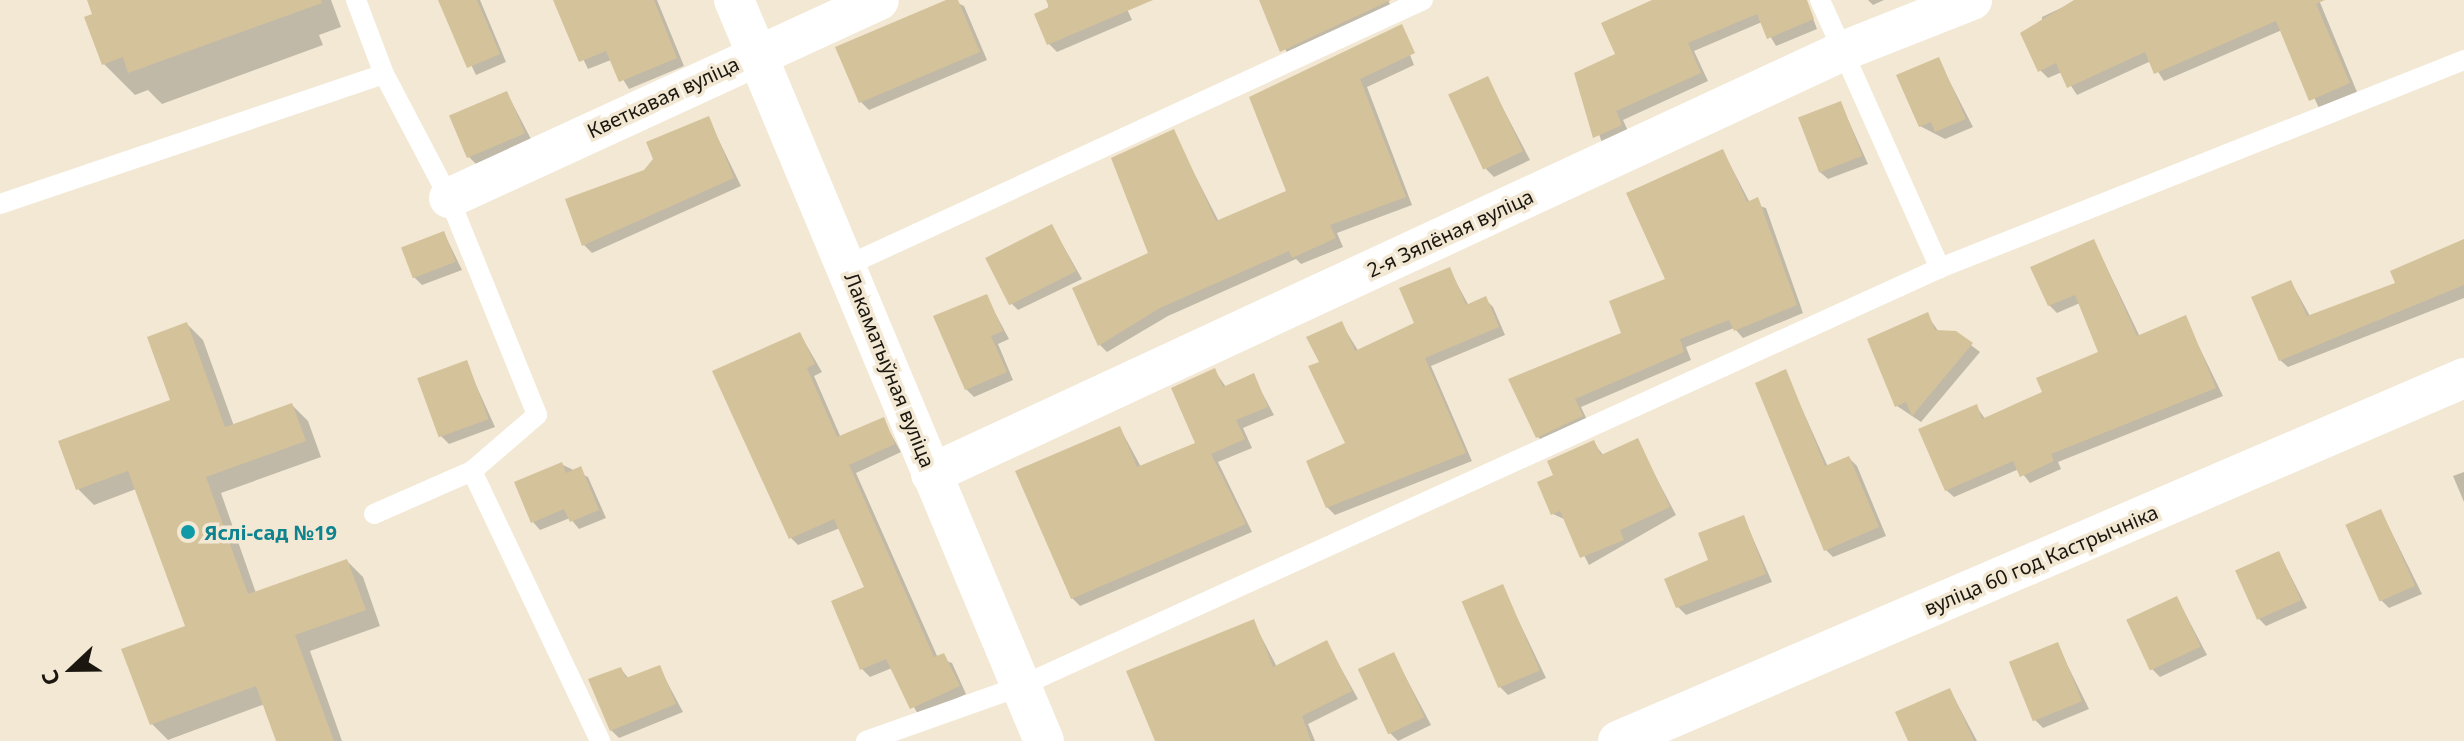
<!DOCTYPE html>
<meta charset="utf-8">
<style>
body{margin:0}
#map{position:relative;width:2464px;height:741px;overflow:hidden;background:#f2e8d3;font-family:"Noto Sans",sans-serif}
div>[style]{position:absolute}
.shadow>*{inset:0;background:#0003}
.building>*{inset:0;background:#d4c29a;transform-origin:0 0}
.service>*{height:20px;margin:-10px;padding:0 10px;transform-origin:10px;border-radius:10px;background:#fff}
.minor>*{height:40px;margin:-20px;padding:0 20px;transform-origin:20px;border-radius:20px;background:#fff}
.dots>*{width:22px;height:22px;translate:-50% -50%;box-sizing:border-box;border:4px solid #f2e8d3;border-radius:50%}
span{translate:-50% -50%;white-space:nowrap;text-align:center;line-height:1.15;-webkit-text-stroke:7px #f2e8d3;paint-order:stroke}
.street-label{font-size:20px;color:#1b1710}
.culture-label{font-size:20px;color:#0d838f;font-weight:700}
.left{translate:0 -50%;text-align:left}
.north{position:absolute;left:32px;top:629px;width:80px;height:80px;-webkit-text-stroke:6px #f2e8d3;paint-order:stroke;rotate:248deg;font-size:22px;font-weight:700;line-height:32px;text-align:center;color:#1b1710}
.north::after{content:'';display:block;margin:auto;width:28px;height:36px;background:#1b1710;clip-path:polygon(50% 0,100% 100%,50% 72%,0 100%)}
</style>
<div id="map">
<div class="shadow">
<i style="clip-path:polygon(89px 0,331px 0,341px 27px,319px 35px,323px 45px,162px 104px,148px 90px,135px 95px,104px 64px)"></i>
<i style="clip-path:polygon(440px 0,480px 0,506px 62px,476px 75px)"></i>
<i style="clip-path:polygon(555px 0,657px 0,684px 66px,629px 89px,611px 60px,588px 69px)"></i>
<i style="clip-path:polygon(951px 0,964px 6px,987px 60px,869px 110px,861px 102px)"></i>
<i style="clip-path:polygon(1048px 0,1148px 0,1127px 9px,1132px 20px,1057px 52px,1049px 44px)"></i>
<i style="clip-path:polygon(1265px 0,1388px 0,1393px 11px,1289px 58px)"></i>
<i style="clip-path:polygon(1657px 0,1806px 0,1817px 29px,1776px 46px,1762px 22px,1694px 51px,1708px 81px,1623px 120px,1629px 133px,1603px 145px,1576px 74px,1618px 55px)"></i>
<i style="clip-path:polygon(1868px 0,1884px 0,1873px 5px)"></i>
<i style="clip-path:polygon(2078px 0,2319px 0,2357px 92px,2319px 108px,2282px 30px,2164px 81px,2151px 61px,2077px 95px,2062px 72px,2048px 78px,2040px 70px,2042px 17px)"></i>
<i style="clip-path:polygon(1403px 37px,1414px 65px,1367px 87px,1412px 205px,1337px 233px,1343px 247px,1301px 264px,1296px 259px,1168px 316px,1107px 352px,1100px 345px,1151px 254px,1173px 132px,1219px 222px,1288px 192px,1252px 98px)"></i>
<i style="clip-path:polygon(1938px 59px,1973px 127px,1945px 139px,1920px 126px)"></i>
<i style="clip-path:polygon(1487px 78px,1530px 160px,1494px 177px,1486px 169px)"></i>
<i style="clip-path:polygon(507px 93px,532px 141px,476px 164px,468px 156px)"></i>
<i style="clip-path:polygon(1841px 104px,1868px 164px,1828px 179px,1820px 172px)"></i>
<i style="clip-path:polygon(708px 118px,741px 186px,592px 253px,584px 245px,645px 171px)"></i>
<i style="clip-path:polygon(1723px 151px,1750px 203px,1766px 208px,1803px 313px,1743px 338px,1734px 328px,1686px 347px,1691px 360px,1581px 407px,1589px 424px,1545px 444px,1537px 436px,1668px 280px)"></i>
<i style="clip-path:polygon(1052px 226px,1082px 279px,1018px 310px,1010px 302px)"></i>
<i style="clip-path:polygon(444px 233px,462px 270px,422px 285px,414px 277px)"></i>
<i style="clip-path:polygon(2094px 241px,2140px 337px,2185px 318px,2223px 396px,2058px 462px,2061px 469px,2030px 483px,2019px 469px,1954px 497px,1946px 490px,1976px 406px,1986px 420px,2045px 393px,2100px 353px,2080px 303px,2057px 313px,2049px 305px)"></i>
<i style="clip-path:polygon(2464px 242px,2464px 298px,2288px 367px,2280px 360px,2291px 282px,2310px 316px,2398px 284px)"></i>
<i style="clip-path:polygon(1449px 269px,1469px 306px,1485px 299px,1493px 307px,1505px 335px,1431px 366px,1472px 461px,1335px 515px,1327px 507px,1348px 444px,1321px 363px,1341px 323px,1359px 352px,1417px 324px)"></i>
<i style="clip-path:polygon(986px 296px,1009px 339px,998px 344px,1013px 380px,974px 397px,966px 389px)"></i>
<i style="clip-path:polygon(1927px 315px,1939px 332px,1955px 333px,1980px 352px,1921px 422px,1897px 406px)"></i>
<i style="clip-path:polygon(187px 324px,203px 340px,234px 426px,292px 405px,308px 421px,321px 457px,221px 493px,256px 593px,347px 561px,363px 577px,380px 626px,310px 651px,342px 741px,278px 741px,265px 704px,168px 740px,152px 724px,187px 627px,136px 489px,94px 505px,78px 489px,173px 401px)"></i>
<i style="clip-path:polygon(800px 334px,822px 372px,814px 376px,841px 438px,883px 420px,901px 452px,856px 473px,938px 658px,952px 663px,966px 694px,919px 716px,892px 668px,870px 677px,862px 669px,866px 588px,840px 528px,798px 545px,790px 537px)"></i>
<i style="clip-path:polygon(466px 363px,495px 427px,449px 444px,441px 436px)"></i>
<i style="clip-path:polygon(1214px 370px,1226px 387px,1253px 376px,1274px 415px,1243px 428px,1252px 448px,1218px 462px,1252px 532px,1080px 606px,1072px 598px,1120px 428px,1141px 467px,1198px 444px)"></i>
<i style="clip-path:polygon(1785px 371px,1828px 467px,1849px 458px,1857px 466px,1886px 536px,1833px 557px,1826px 550px)"></i>
<i style="clip-path:polygon(1637px 441px,1676px 515px,1589px 565px,1566px 520px,1553px 514px,1556px 476px,1593px 442px,1604px 456px)"></i>
<i style="clip-path:polygon(561px 464px,588px 477px,606px 518px,579px 529px,570px 518px,540px 530px,533px 522px)"></i>
<i style="clip-path:polygon(2464px 472px,2464px 502px,2453px 476px)"></i>
<i style="clip-path:polygon(2381px 511px,2422px 594px,2389px 608px,2381px 600px)"></i>
<i style="clip-path:polygon(1744px 518px,1772px 582px,1686px 615px,1678px 607px)"></i>
<i style="clip-path:polygon(2279px 553px,2307px 608px,2266px 626px,2258px 618px)"></i>
<i style="clip-path:polygon(1502px 586px,1546px 678px,1508px 695px,1500px 687px)"></i>
<i style="clip-path:polygon(2177px 598px,2207px 655px,2160px 677px,2152px 669px)"></i>
<i style="clip-path:polygon(1253px 621px,1277px 667px,1327px 643px,1358px 699px,1308px 724px,1315px 741px,1161px 741px)"></i>
<i style="clip-path:polygon(2057px 644px,2089px 709px,2043px 728px,2035px 720px)"></i>
<i style="clip-path:polygon(1394px 655px,1431px 725px,1398px 741px,1390px 733px)"></i>
<i style="clip-path:polygon(659px 667px,683px 712px,619px 738px,611px 730px,621px 669px,629px 679px)"></i>
<i style="clip-path:polygon(1950px 690px,1977px 741px,1910px 741px)"></i>
</div>
<div class="building">
<i style="clip-path:polygon(87px 0,321px 0,322px 3px,128px 73px,123px 57px,102px 65px,84px 17px,92px 14px)"></i>
<i style="clip-path:polygon(438px 0,477px 0,500px 54px,467px 68px)"></i>
<i style="clip-path:polygon(553px 0,654px 0,677px 58px,619px 82px,606px 51px,579px 62px)"></i>
<i style="clip-path:polygon(946px 0,958px 0,980px 52px,859px 103px,835px 47px)"></i>
<i style="clip-path:polygon(1046px 0,1153px 0,1047px 45px,1034px 14px,1049px 7px)"></i>
<i style="clip-path:polygon(1259px 0,1391px 0,1280px 52px)"></i>
<i style="clip-path:polygon(1652px 0,1807px 0,1814px 19px,1767px 39px,1757px 14px,1688px 43px,1701px 73px,1616px 111px,1622px 125px,1593px 138px,1574px 73px,1615px 54px,1601px 23px)"></i>
<i style="clip-path:polygon(2074px 0,2325px 0,2316px 4px,2350px 83px,2309px 101px,2276px 21px,2154px 74px,2145px 52px,2067px 88px,2056px 63px,2038px 72px,2020px 33px)"></i>
<i style="clip-path:polygon(1402px 24px,1415px 53px,1360px 79px,1406px 197px,1330px 225px,1336px 238px,1292px 258px,1289px 251px,1160px 308px,1098px 346px,1072px 288px,1148px 253px,1111px 158px,1174px 129px,1216px 221px,1286px 191px,1249px 97px)"></i>
<i style="clip-path:polygon(1939px 57px,1966px 119px,1935px 132px,1931px 122px,1919px 127px,1896px 75px)"></i>
<i style="left:1488px;top:76px;width:83px;height:44px;rotate:65deg"></i>
<i style="left:507px;top:91px;width:46px;height:63px;rotate:67deg"></i>
<i style="left:1841px;top:101px;width:59px;height:46px;rotate:69deg"></i>
<i style="clip-path:polygon(709px 116px,734px 178px,582px 246px,565px 199px,644px 170px,653px 159px,646px 142px)"></i>
<i style="clip-path:polygon(1723px 149px,1747px 202px,1758px 197px,1797px 305px,1734px 331px,1729px 320px,1680px 339px,1684px 352px,1575px 399px,1583px 416px,1536px 438px,1508px 379px,1621px 333px,1609px 301px,1665px 279px,1626px 193px)"></i>
<i style="left:1052px;top:224px;width:53px;height:75px;rotate:63deg"></i>
<i style="left:444px;top:231px;width:33px;height:46px;rotate:69deg"></i>
<i style="clip-path:polygon(2094px 239px,2137px 336px,2186px 315px,2216px 388px,2051px 454px,2054px 461px,2020px 477px,2013px 461px,1945px 491px,1918px 429px,1977px 404px,1982px 419px,2042px 392px,2036px 378px,2098px 352px,2075px 295px,2048px 306px,2030px 267px)"></i>
<i style="clip-path:polygon(2464px 239px,2464px 285px,2279px 361px,2251px 297px,2291px 280px,2307px 316px,2395px 283px,2390px 271px)"></i>
<i style="clip-path:polygon(1450px 267px,1466px 305px,1486px 296px,1499px 327px,1425px 358px,1466px 453px,1326px 508px,1306px 461px,1345px 443px,1308px 366px,1319px 362px,1306px 337px,1342px 321px,1355px 351px,1414px 323px,1399px 288px)"></i>
<i style="clip-path:polygon(987px 294px,1003px 331px,991px 336px,1007px 372px,965px 390px,933px 316px)"></i>
<i style="clip-path:polygon(1928px 312px,1935px 330px,1956px 331px,1973px 343px,1912px 416px,1906px 402px,1895px 407px,1867px 339px)"></i>
<i style="clip-path:polygon(187px 322px,225px 427px,292px 403px,306px 441px,206px 477px,248px 594px,347px 559px,366px 610px,295px 635px,334px 741px,276px 741px,256px 686px,150px 725px,121px 649px,185px 626px,128px 471px,76px 490px,58px 441px,170px 400px,147px 337px)"></i>
<i style="clip-path:polygon(800px 332px,815px 364px,807px 368px,837px 437px,884px 417px,895px 444px,849px 465px,934px 657px,944px 653px,960px 686px,910px 709px,886px 659px,860px 670px,831px 601px,864px 587px,834px 519px,789px 539px,712px 371px)"></i>
<i style="left:467px;top:360px;width:63px;height:53px;rotate:70deg"></i>
<i style="clip-path:polygon(1215px 368px,1223px 387px,1254px 373px,1268px 407px,1236px 420px,1245px 439px,1211px 454px,1246px 524px,1071px 599px,1015px 471px,1120px 426px,1137px 467px,1195px 443px,1171px 388px)"></i>
<i style="clip-path:polygon(1786px 369px,1825px 466px,1849px 456px,1879px 527px,1824px 551px,1755px 383px)"></i>
<i style="clip-path:polygon(1638px 438px,1670px 507px,1620px 530px,1624px 540px,1580px 558px,1560px 511px,1551px 515px,1537px 482px,1553px 475px,1547px 461px,1594px 440px,1601px 455px)"></i>
<i style="clip-path:polygon(562px 462px,566px 473px,581px 466px,599px 510px,570px 522px,564px 509px,531px 523px,514px 482px)"></i>
<i style="left:2381px;top:509px;width:84px;height:39px;rotate:66deg"></i>
<i style="clip-path:polygon(1744px 515px,1766px 574px,1676px 608px,1664px 579px,1708px 560px,1698px 533px)"></i>
<i style="left:2279px;top:551px;width:54px;height:48px;rotate:66deg"></i>
<i style="left:1503px;top:584px;width:94px;height:45px;rotate:67deg"></i>
<i style="left:2177px;top:596px;width:56px;height:56px;rotate:65deg"></i>
<i style="clip-path:polygon(1254px 619px,1273px 667px,1327px 640px,1352px 691px,1302px 716px,1311px 741px,1155px 741px,1126px 671px)"></i>
<i style="left:2058px;top:642px;width:64px;height:53px;rotate:68deg"></i>
<i style="left:1394px;top:652px;width:72px;height:40px;rotate:65deg"></i>
<i style="clip-path:polygon(660px 665px,676px 704px,610px 731px,588px 679px,621px 667px,626px 678px)"></i>
<i style="clip-path:polygon(1950px 688px,1974px 741px,1908px 741px,1895px 712px)"></i>
</div>
<div class="service">
<i style="left:356px;top:0;width:79px;rotate:69.3deg"></i>
<i style="left:384px;top:74px;width:140px;rotate:62.3deg"></i>
<i style="left:449px;top:198px;width:234px;rotate:67.9deg"></i>
<i style="left:537px;top:415px;width:86px;rotate:139.3deg"></i>
<i style="left:472px;top:471px;width:107px;rotate:156.3deg"></i>
<i style="left:1820px;top:0;width:294px;rotate:65.9deg"></i>
<i style="left:0;top:204px;width:405px;rotate:-18.7deg"></i>
<i style="left:848px;top:265px;width:633px;rotate:-24.74deg"></i>
<i style="left:472px;top:471px;width:299px;rotate:64.6deg"></i>
<i style="left:866px;top:741px;width:164px;rotate:-19.5deg"></i>
<i style="left:1021px;top:686px;width:1010px;rotate:-24.46deg"></i>
<i style="left:1940px;top:268px;width:564px;rotate:-21.65deg"></i>
</div>
<div class="minor">
<i style="left:734px;top:0;width:803px;rotate:67.3deg"></i>
<i style="left:449px;top:198px;width:473px;rotate:-24.7deg"></i>
<i style="left:931px;top:474px;width:1005px;rotate:-24.88deg"></i>
<i style="left:1843px;top:51px;width:139px;rotate:-21.6deg"></i>
<i style="left:1618px;top:741px;width:921px;rotate:-23.22deg"></i>
</div>
<div class="dots">
<i style="left:188px;top:532px;background:#0f9aa8"></i>
</div>
<div class="street-label">
<span style="left:663px;top:97px;rotate:-25deg">Кветкавая вуліца</span>
<span style="left:1450px;top:233px;rotate:-25deg">2-я Зялёная вуліца</span>
<span style="left:890px;top:370px;rotate:68deg">Лакаматыўная вуліца</span>
<span style="left:2041px;top:560px;rotate:-23deg">вуліца 60 год Кастрычніка</span>
</div>
<div class="culture-label">
<span class="left" style="left:204px;top:532px">Яслі-сад №19</span>
</div>
<div class="north">С</div>
</div>
